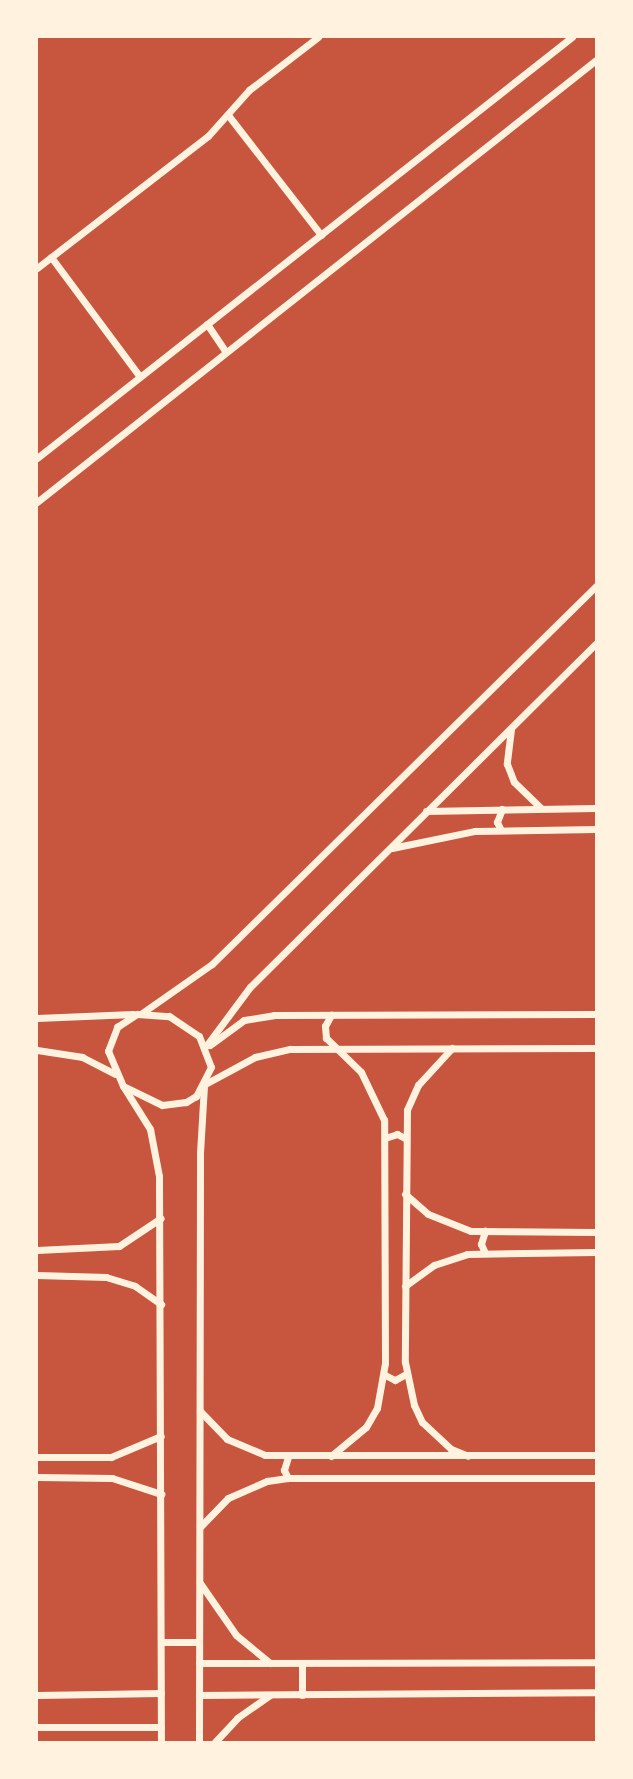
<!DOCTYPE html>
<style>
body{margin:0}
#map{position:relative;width:633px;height:1779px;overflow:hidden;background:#c8553d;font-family:"Fira Sans",sans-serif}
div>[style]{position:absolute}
.minor>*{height:7px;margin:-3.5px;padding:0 3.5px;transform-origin:3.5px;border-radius:3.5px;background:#fff3e0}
span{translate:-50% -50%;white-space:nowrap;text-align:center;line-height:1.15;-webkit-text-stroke:6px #fff3e0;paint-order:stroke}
.frame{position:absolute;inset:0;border:38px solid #fff3e0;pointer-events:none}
</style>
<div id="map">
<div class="minor">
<i style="left:228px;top:115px;width:152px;rotate:52.2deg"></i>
<i style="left:51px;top:257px;width:149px;rotate:53.4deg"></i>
<i style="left:37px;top:268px;width:216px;rotate:-37.7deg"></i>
<i style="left:208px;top:136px;width:62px;rotate:-48.3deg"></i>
<i style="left:249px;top:90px;width:87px;rotate:-37.5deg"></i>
<i style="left:207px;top:324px;width:34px;rotate:56deg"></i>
<i style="left:37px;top:458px;width:681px;rotate:-38.2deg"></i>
<i style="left:37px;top:502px;width:713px;rotate:-38.33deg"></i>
<i style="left:511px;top:729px;width:35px;rotate:97deg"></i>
<i style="left:507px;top:764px;width:19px;rotate:69deg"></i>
<i style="left:514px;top:782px;width:37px;rotate:44deg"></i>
<i style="left:426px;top:811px;width:170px;rotate:-1deg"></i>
<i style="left:501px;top:830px;width:9px;rotate:-117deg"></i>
<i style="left:497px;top:822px;width:14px;rotate:-69deg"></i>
<i style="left:392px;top:848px;width:85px;rotate:-11.6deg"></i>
<i style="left:475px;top:831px;width:121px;rotate:-0.9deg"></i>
<i style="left:142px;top:1013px;width:85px;rotate:-35deg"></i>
<i style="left:212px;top:964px;width:539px;rotate:-44.55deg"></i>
<i style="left:137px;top:1014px;width:32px;rotate:4deg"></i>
<i style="left:169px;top:1016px;width:36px;rotate:34deg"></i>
<i style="left:199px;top:1036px;width:33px;rotate:69deg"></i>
<i style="left:211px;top:1067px;width:33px;rotate:117deg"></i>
<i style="left:196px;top:1096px;width:12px;rotate:149deg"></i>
<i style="left:186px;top:1102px;width:24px;rotate:173deg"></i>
<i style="left:162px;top:1105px;width:43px;rotate:-154deg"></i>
<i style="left:123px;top:1086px;width:38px;rotate:-113deg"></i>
<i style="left:108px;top:1051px;width:26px;rotate:-69deg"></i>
<i style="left:117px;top:1027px;width:24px;rotate:-33deg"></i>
<i style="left:37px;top:1018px;width:96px;rotate:-2.4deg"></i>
<i style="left:210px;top:1045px;width:42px;rotate:-36.3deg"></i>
<i style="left:244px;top:1020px;width:30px;rotate:-9deg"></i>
<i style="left:274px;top:1015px;width:322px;rotate:-0.2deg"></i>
<i style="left:206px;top:1046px;width:74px;rotate:-53.3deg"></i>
<i style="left:250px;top:987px;width:488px;rotate:-44.8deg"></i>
<i style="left:452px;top:1048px;width:50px;rotate:132.6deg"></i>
<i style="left:418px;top:1085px;width:27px;rotate:114deg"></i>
<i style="left:407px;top:1110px;width:252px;rotate:90.5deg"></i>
<i style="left:405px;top:1362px;width:44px;rotate:78.2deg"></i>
<i style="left:414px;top:1405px;width:19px;rotate:65deg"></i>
<i style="left:422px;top:1422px;width:40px;rotate:43deg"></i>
<i style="left:451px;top:1449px;width:18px;rotate:22deg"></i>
<i style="left:37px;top:1050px;width:46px;rotate:8.8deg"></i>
<i style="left:82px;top:1057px;width:37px;rotate:27deg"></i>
<i style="left:207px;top:1083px;width:55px;rotate:-28.4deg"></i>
<i style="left:255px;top:1057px;width:36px;rotate:-13deg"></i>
<i style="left:290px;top:1049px;width:306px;rotate:-0.2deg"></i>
<i style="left:123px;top:1086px;width:51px;rotate:57.9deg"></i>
<i style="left:150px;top:1129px;width:48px;rotate:79.2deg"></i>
<i style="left:159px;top:1176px;width:566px;rotate:89.8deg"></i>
<i style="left:385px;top:1138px;width:13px;rotate:-18deg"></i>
<i style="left:397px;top:1134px;width:9px;rotate:27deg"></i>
<i style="left:405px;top:1194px;width:30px;rotate:41deg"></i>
<i style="left:428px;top:1214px;width:46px;rotate:21.6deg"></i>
<i style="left:471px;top:1231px;width:125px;rotate:0.5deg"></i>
<i style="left:37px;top:1250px;width:82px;rotate:-2.8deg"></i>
<i style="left:119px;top:1246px;width:50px;rotate:-33.7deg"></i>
<i style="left:485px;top:1253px;width:10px;rotate:-114deg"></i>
<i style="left:481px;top:1244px;width:14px;rotate:-73deg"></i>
<i style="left:37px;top:1275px;width:69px;rotate:1.7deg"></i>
<i style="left:106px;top:1277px;width:30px;rotate:17deg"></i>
<i style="left:135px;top:1286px;width:32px;rotate:35deg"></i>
<i style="left:405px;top:1286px;width:36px;rotate:-36deg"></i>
<i style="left:434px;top:1265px;width:35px;rotate:-18deg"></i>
<i style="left:467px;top:1254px;width:129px;rotate:-0.9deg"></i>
<i style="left:385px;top:1375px;width:11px;rotate:27deg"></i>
<i style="left:395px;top:1380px;width:13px;rotate:-29deg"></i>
<i style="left:200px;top:1411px;width:39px;rotate:46deg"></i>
<i style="left:227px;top:1439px;width:41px;rotate:22.8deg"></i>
<i style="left:265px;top:1455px;width:331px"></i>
<i style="left:331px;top:1456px;width:45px;rotate:-39.6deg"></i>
<i style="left:366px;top:1427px;width:22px;rotate:-60deg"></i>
<i style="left:377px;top:1408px;width:46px;rotate:-79.9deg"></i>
<i style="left:385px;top:1363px;width:243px;rotate:-90.2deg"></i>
<i style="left:384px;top:1120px;width:53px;rotate:-115.6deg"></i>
<i style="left:361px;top:1072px;width:49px;rotate:-135.8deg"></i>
<i style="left:326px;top:1038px;width:12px;rotate:-95deg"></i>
<i style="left:325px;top:1026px;width:13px;rotate:-61deg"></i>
<i style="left:37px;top:1457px;width:74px"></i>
<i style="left:111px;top:1457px;width:54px;rotate:-22.8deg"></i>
<i style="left:37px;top:1477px;width:75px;rotate:0.8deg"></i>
<i style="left:112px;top:1478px;width:52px;rotate:18.1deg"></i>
<i style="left:288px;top:1478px;width:9px;rotate:-117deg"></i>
<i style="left:284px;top:1470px;width:14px;rotate:-73deg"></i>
<i style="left:200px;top:1527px;width:40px;rotate:-46deg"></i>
<i style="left:228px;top:1498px;width:43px;rotate:-23.6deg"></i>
<i style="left:267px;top:1481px;width:21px;rotate:-8deg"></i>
<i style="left:288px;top:1478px;width:308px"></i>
<i style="left:200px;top:1583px;width:63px;rotate:55.3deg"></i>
<i style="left:236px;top:1635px;width:44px;rotate:39.5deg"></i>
<i style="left:161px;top:1642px;width:38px"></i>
<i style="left:199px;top:1663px;width:397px;rotate:-0.1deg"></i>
<i style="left:302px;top:1663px;width:32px;rotate:90deg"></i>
<i style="left:37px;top:1695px;width:124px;rotate:-0.9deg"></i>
<i style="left:199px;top:1695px;width:397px;rotate:-0.4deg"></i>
<i style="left:37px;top:1727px;width:124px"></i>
<i style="left:199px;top:1742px;width:589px;rotate:-89.9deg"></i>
<i style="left:200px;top:1153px;width:67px;rotate:-86.6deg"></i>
<i style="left:215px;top:1742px;width:33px;rotate:-47deg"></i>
<i style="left:237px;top:1718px;width:40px;rotate:-34.9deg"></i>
</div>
<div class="frame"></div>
</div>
